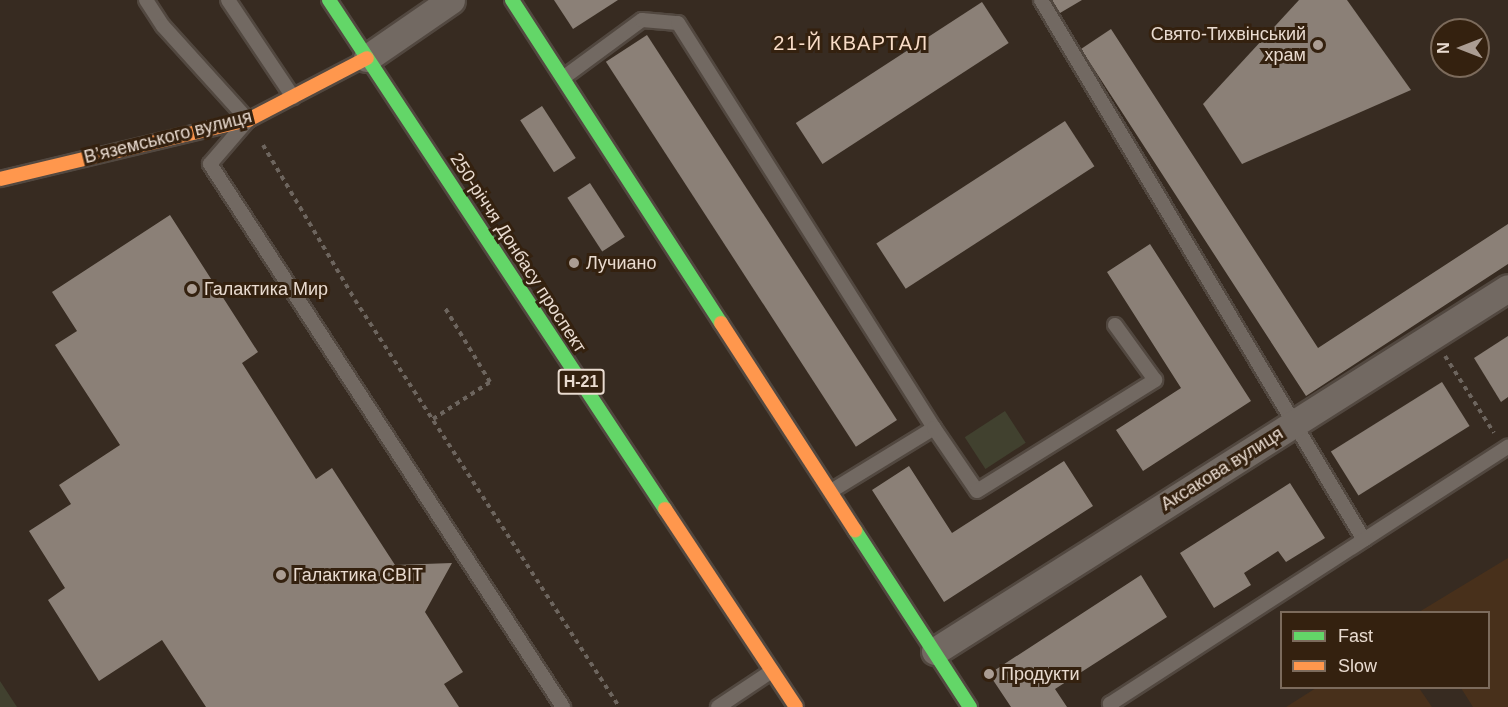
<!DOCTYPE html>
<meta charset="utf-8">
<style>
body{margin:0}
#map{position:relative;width:1508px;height:707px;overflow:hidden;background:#372b21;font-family:Arial,sans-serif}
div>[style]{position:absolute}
.built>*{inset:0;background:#48301b}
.green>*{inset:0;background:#41412f;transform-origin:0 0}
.building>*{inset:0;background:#8b8077;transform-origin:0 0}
.path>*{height:4px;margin-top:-2px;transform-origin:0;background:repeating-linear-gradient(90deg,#6d655e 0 4.5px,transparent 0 9px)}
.roads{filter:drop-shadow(2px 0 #524840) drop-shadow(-2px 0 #524840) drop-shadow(0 2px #524840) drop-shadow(0 -2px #524840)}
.lane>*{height:14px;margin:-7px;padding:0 7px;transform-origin:7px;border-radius:7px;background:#726962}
.street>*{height:27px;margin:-13.5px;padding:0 13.5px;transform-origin:13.5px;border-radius:13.5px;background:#726962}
.fast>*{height:14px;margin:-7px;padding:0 7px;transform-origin:7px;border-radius:7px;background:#63d668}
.slow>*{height:14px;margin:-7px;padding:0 7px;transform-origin:7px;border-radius:7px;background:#ff974d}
.dots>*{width:16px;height:16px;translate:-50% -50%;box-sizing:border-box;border:3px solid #34210f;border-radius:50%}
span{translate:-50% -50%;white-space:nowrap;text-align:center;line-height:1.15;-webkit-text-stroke:6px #34210f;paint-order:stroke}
.shield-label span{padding:2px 4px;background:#34210f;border:2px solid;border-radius:4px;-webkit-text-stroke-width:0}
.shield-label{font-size:16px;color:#e9dbd0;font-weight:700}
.poi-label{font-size:18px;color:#e9dbd0}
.right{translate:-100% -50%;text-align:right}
.left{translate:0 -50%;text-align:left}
.street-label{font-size:18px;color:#e9dbd0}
.neighbourhood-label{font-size:20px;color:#f8dcc7;letter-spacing:1.5px}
.legend{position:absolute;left:1280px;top:611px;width:210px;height:78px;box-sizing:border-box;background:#34210f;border:2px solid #7c6b5c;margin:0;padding:8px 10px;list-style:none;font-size:18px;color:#e9dbd0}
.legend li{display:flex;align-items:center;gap:12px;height:30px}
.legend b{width:30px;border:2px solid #7c6b5c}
.north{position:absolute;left:1430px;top:18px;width:60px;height:60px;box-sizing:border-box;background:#34210f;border:2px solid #7c6b5c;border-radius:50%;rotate:270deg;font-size:16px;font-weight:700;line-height:24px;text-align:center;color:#e9dbd0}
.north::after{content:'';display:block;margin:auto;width:21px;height:27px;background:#ab9d93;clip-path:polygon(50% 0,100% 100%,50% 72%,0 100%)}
</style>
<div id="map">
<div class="built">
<i style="clip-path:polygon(1508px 558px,1508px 707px,1473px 707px,1461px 688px,1488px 688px,1488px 612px,1419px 612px)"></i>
<i style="clip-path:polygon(1316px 688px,1419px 688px,1432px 707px,1286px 707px)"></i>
</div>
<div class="green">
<i style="left:1005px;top:411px;width:38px;height:48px;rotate:57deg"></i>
<i style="clip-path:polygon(0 681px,17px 707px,0 707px)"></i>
</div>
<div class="building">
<i style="clip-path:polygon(554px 0,618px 0,573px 29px)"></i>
<i style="clip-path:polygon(1052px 0,1082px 0,1060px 13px)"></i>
<i style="clip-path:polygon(1299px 0,1347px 0,1411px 90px,1242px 164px,1203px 104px)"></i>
<i style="left:982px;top:2px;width:49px;height:222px;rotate:57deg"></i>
<i style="clip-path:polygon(1111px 29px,1318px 348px,1508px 224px,1508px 264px,1306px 396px,1081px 49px)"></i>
<i style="left:647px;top:35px;width:459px;height:49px;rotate:57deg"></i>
<i style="left:542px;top:106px;width:62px;height:26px;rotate:57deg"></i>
<i style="left:1065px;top:121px;width:54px;height:225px;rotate:57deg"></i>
<i style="left:590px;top:183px;width:64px;height:27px;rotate:57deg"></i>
<i style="clip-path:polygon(170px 215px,258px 352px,242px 363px,316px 479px,332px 468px,395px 565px,452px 563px,425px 612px,463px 672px,444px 684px,459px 707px,206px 707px,162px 640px,99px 681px,48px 600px,65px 588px,29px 531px,71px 504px,59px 485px,120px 445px,55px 345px,77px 331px,52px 292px)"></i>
<i style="clip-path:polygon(1150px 244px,1251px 401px,1143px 471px,1116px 430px,1181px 388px,1107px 272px)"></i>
<i style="clip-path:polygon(1508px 336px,1508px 397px,1501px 402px,1474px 358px)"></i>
<i style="left:1442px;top:382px;width:52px;height:131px;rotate:58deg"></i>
<i style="clip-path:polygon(1064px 461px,1093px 506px,944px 602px,872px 490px,909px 466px,952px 533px)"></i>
<i style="clip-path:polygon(1290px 483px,1325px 538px,1286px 562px,1278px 551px,1244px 573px,1251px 585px,1214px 608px,1180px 553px)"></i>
<i style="clip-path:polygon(1141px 575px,1167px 617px,1055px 689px,1067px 707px,1011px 707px,989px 674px)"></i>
</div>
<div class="path">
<i style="left:263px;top:145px;width:180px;rotate:59.3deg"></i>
<i style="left:355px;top:300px;width:485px;rotate:57deg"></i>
<i style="left:1445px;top:356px;width:91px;rotate:57.5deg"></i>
<i style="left:433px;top:419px;width:68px;rotate:-33deg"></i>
<i style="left:490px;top:382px;width:87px;rotate:-121.3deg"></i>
</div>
<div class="roads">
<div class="lane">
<i style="left:146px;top:0;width:31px;rotate:57deg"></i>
<i style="left:163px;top:26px;width:127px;rotate:47.9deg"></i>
<i style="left:248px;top:120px;width:58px;rotate:130.8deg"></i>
<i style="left:210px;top:164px;width:648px;rotate:56.97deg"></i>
<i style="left:228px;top:0;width:117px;rotate:56.2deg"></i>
<i style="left:1041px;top:0;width:629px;rotate:59.11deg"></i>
<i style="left:563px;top:78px;width:98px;rotate:-36.3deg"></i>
<i style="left:642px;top:20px;width:36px;rotate:5deg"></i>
<i style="left:678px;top:23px;width:479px;rotate:57.7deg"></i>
<i style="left:934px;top:428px;width:121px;rotate:148.5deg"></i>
<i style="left:934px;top:428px;width:76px;rotate:55.7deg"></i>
<i style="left:977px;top:491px;width:210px;rotate:-31.9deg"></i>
<i style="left:1155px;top:380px;width:68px;rotate:-126deg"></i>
<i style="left:718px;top:707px;width:65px;rotate:-33.7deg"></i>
<i style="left:1112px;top:707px;width:4px;rotate:-124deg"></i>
<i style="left:1110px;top:704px;width:474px;rotate:-32.9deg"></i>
</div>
<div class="street">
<i style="left:367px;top:58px;width:102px;rotate:-34.6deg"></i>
<i style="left:935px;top:651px;width:678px;rotate:-32.35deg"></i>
</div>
<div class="fast">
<i style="left:329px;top:0;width:610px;rotate:56.57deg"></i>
<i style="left:512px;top:0;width:385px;rotate:57.1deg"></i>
<i style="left:855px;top:530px;width:211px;rotate:57deg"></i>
</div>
<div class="slow">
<i style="left:0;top:179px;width:255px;rotate:-13.4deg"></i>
<i style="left:248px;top:120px;width:134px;rotate:-27.5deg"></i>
<i style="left:721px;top:323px;width:247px;rotate:57.1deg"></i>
<i style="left:665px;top:509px;width:237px;rotate:56.5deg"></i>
</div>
</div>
<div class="dots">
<i style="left:1318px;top:45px;background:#ab9d93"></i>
<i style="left:574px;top:263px;background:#ab9d93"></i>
<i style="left:192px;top:289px;background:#ab9d93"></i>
<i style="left:281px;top:575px;background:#ab9d93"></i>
<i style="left:989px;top:674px;background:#ab9d93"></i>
</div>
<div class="shield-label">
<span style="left:581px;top:382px">Н-21</span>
</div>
<div class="poi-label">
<span class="right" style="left:1306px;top:45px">Свято-Тихвінський<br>храм</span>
<span class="left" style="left:586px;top:263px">Лучиано</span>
<span class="left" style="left:204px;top:289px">Галактика Мир</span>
<span class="left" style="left:293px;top:575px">Галактика СВІТ</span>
<span class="left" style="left:1001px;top:674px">Продукти</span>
</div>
<div class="street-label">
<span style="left:168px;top:137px;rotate:-14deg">В’яземського вулиця</span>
<span style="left:518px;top:253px;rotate:57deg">250-річчя Донбасу проспект</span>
<span style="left:1222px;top:469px;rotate:-32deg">Аксакова вулиця</span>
</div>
<div class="neighbourhood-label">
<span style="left:851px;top:43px">21-Й КВАРТАЛ</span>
</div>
<ul class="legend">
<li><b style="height:8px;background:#63d668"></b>Fast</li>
<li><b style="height:8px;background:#ff974d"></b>Slow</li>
</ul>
<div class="north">N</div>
</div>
